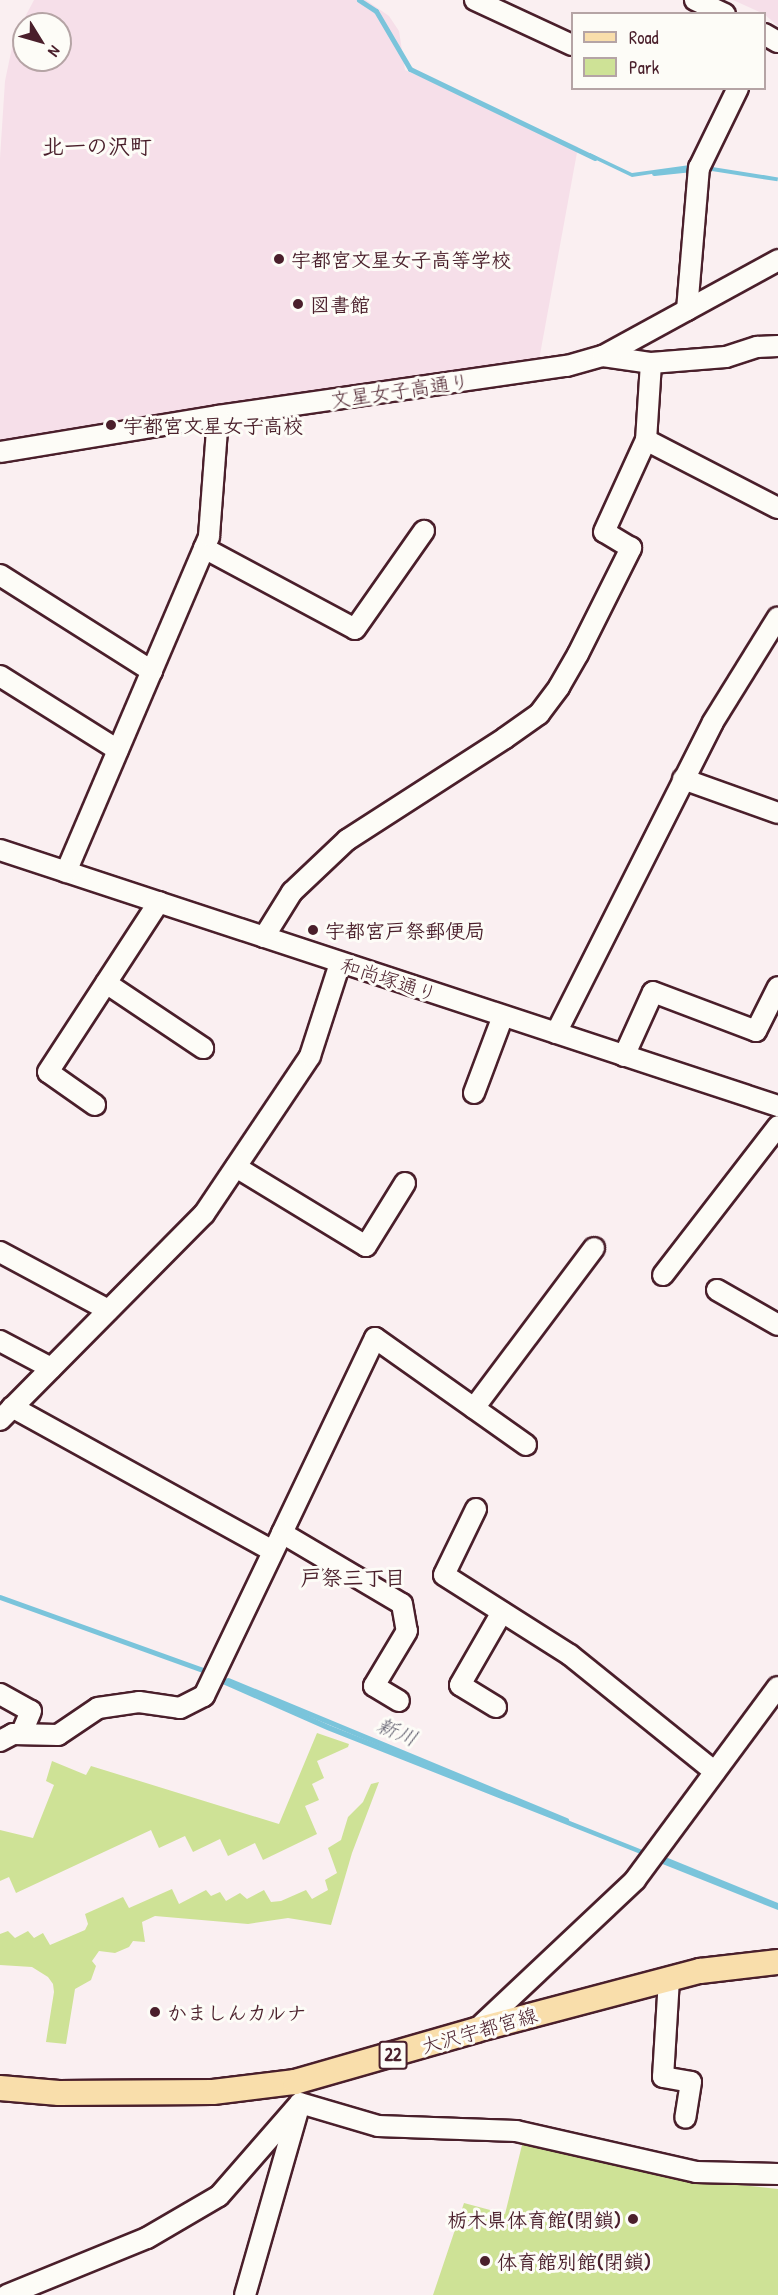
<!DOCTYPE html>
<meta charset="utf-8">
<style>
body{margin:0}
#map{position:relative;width:778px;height:2295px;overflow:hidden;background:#faeff1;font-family:"Patrick Hand","Klee One",sans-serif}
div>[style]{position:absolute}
.built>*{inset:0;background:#f6dfe9}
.green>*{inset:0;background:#cee296}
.water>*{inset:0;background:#7ac4db;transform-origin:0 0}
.stream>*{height:5px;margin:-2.5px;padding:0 2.5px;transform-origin:2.5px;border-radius:2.5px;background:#7ac4db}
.roads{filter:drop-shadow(2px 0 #4a1f2b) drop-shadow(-2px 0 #4a1f2b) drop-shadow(0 2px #4a1f2b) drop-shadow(0 -2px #4a1f2b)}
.minor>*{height:20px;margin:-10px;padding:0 10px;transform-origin:10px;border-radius:10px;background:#fdfcf7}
.major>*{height:24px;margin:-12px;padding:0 12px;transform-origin:12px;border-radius:12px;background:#f9deab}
.dots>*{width:16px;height:16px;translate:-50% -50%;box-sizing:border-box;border:3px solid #fdfcf7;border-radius:50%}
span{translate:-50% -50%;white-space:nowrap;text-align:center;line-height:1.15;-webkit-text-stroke:6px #fdfcf7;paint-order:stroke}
.shield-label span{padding:2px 4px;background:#fdfcf7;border:2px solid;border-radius:4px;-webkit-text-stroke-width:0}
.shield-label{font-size:18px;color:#4a1f2b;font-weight:700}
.poi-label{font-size:20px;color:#4a1f2b;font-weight:700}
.left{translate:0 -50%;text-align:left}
.right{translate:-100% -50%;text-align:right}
.street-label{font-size:20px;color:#4a1f2b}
.neighbourhood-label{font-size:21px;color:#4a1f2b;font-weight:700}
.water-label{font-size:21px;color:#5b5969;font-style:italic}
.quarter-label{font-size:22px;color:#4a1f2b;font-weight:700}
.legend{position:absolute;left:571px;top:12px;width:195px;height:78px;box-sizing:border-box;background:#fdfcf7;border:2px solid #b5a4a5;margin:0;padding:8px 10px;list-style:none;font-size:18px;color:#4a1f2b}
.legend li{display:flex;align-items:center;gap:12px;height:30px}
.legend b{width:30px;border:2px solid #b5a4a5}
.north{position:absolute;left:12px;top:12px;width:60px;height:60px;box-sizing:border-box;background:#fdfcf7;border:2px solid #b5a4a5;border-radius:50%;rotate:127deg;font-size:16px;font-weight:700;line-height:24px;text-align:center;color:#4a1f2b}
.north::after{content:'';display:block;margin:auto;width:21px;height:27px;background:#4a1f2b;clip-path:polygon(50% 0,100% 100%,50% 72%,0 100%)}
</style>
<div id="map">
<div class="built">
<i style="clip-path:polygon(evenodd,34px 0,366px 0,389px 16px,399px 31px,405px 70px,578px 147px,539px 360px,179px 412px,0 444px,0 158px,5px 81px,14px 38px,34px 0,24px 24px,60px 24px,60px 60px,24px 60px,24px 24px)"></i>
<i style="clip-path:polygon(733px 0,778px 0,778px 26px,764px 14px)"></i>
</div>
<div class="green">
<i style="clip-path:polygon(317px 1733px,349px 1744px,348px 1747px,317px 1761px,324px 1778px,312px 1784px,319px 1800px,305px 1806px,317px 1834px,263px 1860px,255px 1843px,228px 1856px,220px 1839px,193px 1852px,185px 1836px,159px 1848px,151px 1830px,16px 1893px,9px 1877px,0 1881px,0 1830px,33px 1838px,54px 1785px,46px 1781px,52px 1761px,86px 1775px,91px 1766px,279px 1824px)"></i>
<i style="clip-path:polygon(379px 1782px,352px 1853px,331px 1925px,288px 1918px,248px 1924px,155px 1916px,142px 1922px,145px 1942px,133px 1941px,129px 1947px,115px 1953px,99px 1951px,92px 1961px,96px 1966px,91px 1980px,75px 1989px,66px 2044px,46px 2042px,54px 1992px,53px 1984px,48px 1977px,32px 1967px,0 1965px,0 1934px,8px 1931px,15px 1938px,28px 1931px,34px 1938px,43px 1933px,50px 1945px,85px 1930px,88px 1924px,85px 1914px,123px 1897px,129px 1908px,172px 1889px,179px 1904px,206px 1890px,211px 1896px,220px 1892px,226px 1901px,240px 1893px,247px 1899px,264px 1890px,271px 1902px,281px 1901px,306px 1890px,312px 1899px,328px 1890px,325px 1880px,337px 1873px,328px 1848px,341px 1840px,348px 1817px,363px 1802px,371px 1784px)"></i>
<i style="clip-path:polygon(523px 2141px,704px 2181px,778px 2189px,778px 2295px,433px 2295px,464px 2203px,505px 2214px)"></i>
</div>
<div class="water">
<i style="clip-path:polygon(590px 153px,632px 173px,690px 165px,690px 168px,632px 177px,588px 156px)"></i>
<i style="left:706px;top:166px;width:73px;height:4px;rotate:9deg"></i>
<i style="clip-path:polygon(221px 1676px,329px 1725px,645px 1851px,643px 1855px,327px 1730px,218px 1682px)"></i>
<i style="clip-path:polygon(663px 1856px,778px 1903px,778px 1910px,660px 1863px)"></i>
</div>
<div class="stream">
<i style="left:359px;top:0;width:20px;rotate:33deg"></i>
<i style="left:376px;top:11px;width:67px;rotate:59.6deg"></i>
<i style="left:410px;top:69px;width:205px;rotate:25.7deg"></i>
<i style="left:654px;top:173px;width:31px;rotate:-6deg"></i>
<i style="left:0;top:1597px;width:224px;rotate:19.8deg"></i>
<i style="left:228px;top:1680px;width:366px;rotate:22.5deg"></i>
</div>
<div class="roads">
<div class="minor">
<i style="left:475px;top:0;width:107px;rotate:24.9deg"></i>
<i style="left:695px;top:0;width:33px;rotate:25deg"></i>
<i style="left:764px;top:34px;width:16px;rotate:30deg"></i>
<i style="left:687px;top:310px;width:143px;rotate:-85.2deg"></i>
<i style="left:699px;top:168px;width:89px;rotate:-64deg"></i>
<i style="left:603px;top:356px;width:49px;rotate:8.3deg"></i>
<i style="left:651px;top:363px;width:75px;rotate:-4.6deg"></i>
<i style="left:726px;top:357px;width:33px;rotate:-18deg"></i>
<i style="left:757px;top:347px;width:21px;rotate:-3deg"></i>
<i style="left:651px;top:363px;width:77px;rotate:93.7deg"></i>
<i style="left:646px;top:440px;width:148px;rotate:27.3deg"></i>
<i style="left:0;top:452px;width:221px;rotate:-9.4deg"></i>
<i style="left:218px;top:416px;width:353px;rotate:-8.2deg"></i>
<i style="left:567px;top:366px;width:37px;rotate:-16deg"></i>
<i style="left:603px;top:356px;width:200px;rotate:-28.7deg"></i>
<i style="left:204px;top:548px;width:171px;rotate:28.2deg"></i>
<i style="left:355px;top:629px;width:120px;rotate:-54.9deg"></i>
<i style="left:0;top:575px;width:180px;rotate:32.3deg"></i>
<i style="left:0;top:676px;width:139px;rotate:32.1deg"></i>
<i style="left:683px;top:779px;width:101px;rotate:19.7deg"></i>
<i style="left:0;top:850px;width:819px;rotate:18.21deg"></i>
<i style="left:66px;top:872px;width:365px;rotate:-66.9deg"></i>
<i style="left:209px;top:536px;width:120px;rotate:-85.7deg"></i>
<i style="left:264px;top:937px;width:53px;rotate:-58.1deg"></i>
<i style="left:292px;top:892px;width:76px;rotate:-43.4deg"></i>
<i style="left:347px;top:840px;width:188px;rotate:-32.8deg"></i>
<i style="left:505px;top:738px;width:42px;rotate:-35.2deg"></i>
<i style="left:539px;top:714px;width:34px;rotate:-53deg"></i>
<i style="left:559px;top:687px;width:38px;rotate:-60deg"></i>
<i style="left:578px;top:654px;width:119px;rotate:-63.4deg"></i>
<i style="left:631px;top:548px;width:31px;rotate:-149deg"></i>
<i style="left:604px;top:532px;width:101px;rotate:-65.5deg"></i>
<i style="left:106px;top:983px;width:117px;rotate:33.8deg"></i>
<i style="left:556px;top:1033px;width:348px;rotate:-63.2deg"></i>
<i style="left:713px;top:722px;width:123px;rotate:-58.2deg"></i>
<i style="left:624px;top:1056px;width:70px;rotate:-65.6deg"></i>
<i style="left:653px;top:992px;width:110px;rotate:20.7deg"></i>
<i style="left:756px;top:1031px;width:49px;rotate:-63.4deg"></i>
<i style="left:474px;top:1093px;width:82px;rotate:-69.4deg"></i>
<i style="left:95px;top:1105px;width:57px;rotate:-144.9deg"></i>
<i style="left:48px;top:1072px;width:203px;rotate:-56.9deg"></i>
<i style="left:236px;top:1167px;width:152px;rotate:31.3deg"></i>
<i style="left:366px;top:1246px;width:74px;rotate:-58.2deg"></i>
<i style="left:0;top:1252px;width:123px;rotate:28.2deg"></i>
<i style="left:663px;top:1275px;width:188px;rotate:-52.3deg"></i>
<i style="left:717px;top:1290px;width:70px;rotate:29.8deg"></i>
<i style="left:0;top:1341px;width:58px;rotate:27.9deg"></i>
<i style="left:12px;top:1407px;width:298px;rotate:28.9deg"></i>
<i style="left:474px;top:1408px;width:200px;rotate:-53.1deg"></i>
<i style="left:0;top:1420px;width:290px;rotate:-45.3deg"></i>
<i style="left:204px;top:1214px;width:190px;rotate:-56.1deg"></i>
<i style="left:310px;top:1056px;width:98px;rotate:-72.1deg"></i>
<i style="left:476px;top:1509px;width:73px;rotate:115.9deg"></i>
<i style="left:444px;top:1575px;width:149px;rotate:32.4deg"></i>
<i style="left:570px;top:1655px;width:186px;rotate:38.9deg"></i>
<i style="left:282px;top:1533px;width:216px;rotate:-64.5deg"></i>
<i style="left:375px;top:1338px;width:185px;rotate:35.3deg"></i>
<i style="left:0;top:1694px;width:35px;rotate:29deg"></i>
<i style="left:31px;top:1711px;width:25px;rotate:113deg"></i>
<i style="left:496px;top:1707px;width:42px;rotate:-148.6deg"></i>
<i style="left:460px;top:1685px;width:84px;rotate:-60.1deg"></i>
<i style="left:0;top:1741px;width:15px;rotate:-28deg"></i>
<i style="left:13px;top:1734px;width:45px;rotate:1.3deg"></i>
<i style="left:58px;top:1735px;width:48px;rotate:-34deg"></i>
<i style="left:98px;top:1708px;width:41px;rotate:-8.3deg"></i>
<i style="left:139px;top:1702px;width:41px;rotate:8.3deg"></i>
<i style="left:180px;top:1708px;width:27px;rotate:-27deg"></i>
<i style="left:204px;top:1696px;width:181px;rotate:-64.4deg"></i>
<i style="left:282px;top:1533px;width:139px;rotate:30.6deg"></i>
<i style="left:402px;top:1604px;width:27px;rotate:80deg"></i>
<i style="left:407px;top:1631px;width:64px;rotate:121deg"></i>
<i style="left:374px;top:1686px;width:29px;rotate:31deg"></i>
<i style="left:669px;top:1979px;width:98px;rotate:93.5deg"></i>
<i style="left:663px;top:2077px;width:28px;rotate:10deg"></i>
<i style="left:691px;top:2082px;width:36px;rotate:99deg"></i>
<i style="left:476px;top:2030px;width:219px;rotate:-43.3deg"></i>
<i style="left:635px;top:1880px;width:240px;rotate:-53.5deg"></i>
<i style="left:7px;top:2295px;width:151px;rotate:-22.2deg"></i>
<i style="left:147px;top:2238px;width:83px;rotate:-30.3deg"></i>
<i style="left:219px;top:2196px;width:123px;rotate:-48.9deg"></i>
<i style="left:300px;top:2103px;width:81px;rotate:16.4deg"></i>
<i style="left:378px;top:2126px;width:138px;rotate:2.1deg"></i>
<i style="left:516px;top:2131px;width:185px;rotate:12.8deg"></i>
<i style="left:696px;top:2172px;width:82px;rotate:1.4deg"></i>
<i style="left:245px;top:2295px;width:192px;rotate:-74deg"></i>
</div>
<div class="major">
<i style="left:0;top:2088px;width:59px;rotate:4.8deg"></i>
<i style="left:59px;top:2093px;width:154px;rotate:-0.4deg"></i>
<i style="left:213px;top:2092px;width:83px;rotate:-7deg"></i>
<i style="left:295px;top:2082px;width:188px;rotate:-16deg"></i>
<i style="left:476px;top:2030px;width:232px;rotate:-14.8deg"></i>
<i style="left:700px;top:1971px;width:79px;rotate:-6.6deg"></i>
</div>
</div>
<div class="dots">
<i style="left:279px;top:259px;background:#4a1f2b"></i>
<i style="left:298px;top:304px;background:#4a1f2b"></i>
<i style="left:111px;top:425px;background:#4a1f2b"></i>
<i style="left:313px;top:930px;background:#4a1f2b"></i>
<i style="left:155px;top:2012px;background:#4a1f2b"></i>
<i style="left:633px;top:2219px;background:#4a1f2b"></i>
<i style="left:485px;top:2261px;background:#4a1f2b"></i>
</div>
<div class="shield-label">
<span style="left:393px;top:2055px">22</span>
</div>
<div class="poi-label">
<span class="left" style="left:291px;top:259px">宇都宮文星女子高等学校</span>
<span class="left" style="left:310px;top:304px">図書館</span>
<span class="left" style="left:123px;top:425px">宇都宮文星女子高校</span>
<span class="left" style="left:325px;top:930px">宇都宮戸祭郵便局</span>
<span class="left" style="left:167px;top:2012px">かましんカルナ</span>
<span class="right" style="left:621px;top:2219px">栃木県体育館(閉鎖)</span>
<span class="left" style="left:497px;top:2261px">体育館別館(閉鎖)</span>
</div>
<div class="street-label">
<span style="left:400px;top:390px;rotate:-8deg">文星女子高通り</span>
<span style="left:389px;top:979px;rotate:18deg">和尚塚通り</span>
<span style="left:479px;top:2030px;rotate:-16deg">大沢宇都宮線</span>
</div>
<div class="neighbourhood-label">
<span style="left:353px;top:1578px">戸祭三丁目</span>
</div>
<div class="water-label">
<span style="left:397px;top:1732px;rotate:23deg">新川</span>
</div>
<div class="quarter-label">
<span style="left:97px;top:147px">北一の沢町</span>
</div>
<ul class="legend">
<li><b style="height:8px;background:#f9deab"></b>Road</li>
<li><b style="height:16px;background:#cee296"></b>Park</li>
</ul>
<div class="north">N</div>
</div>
